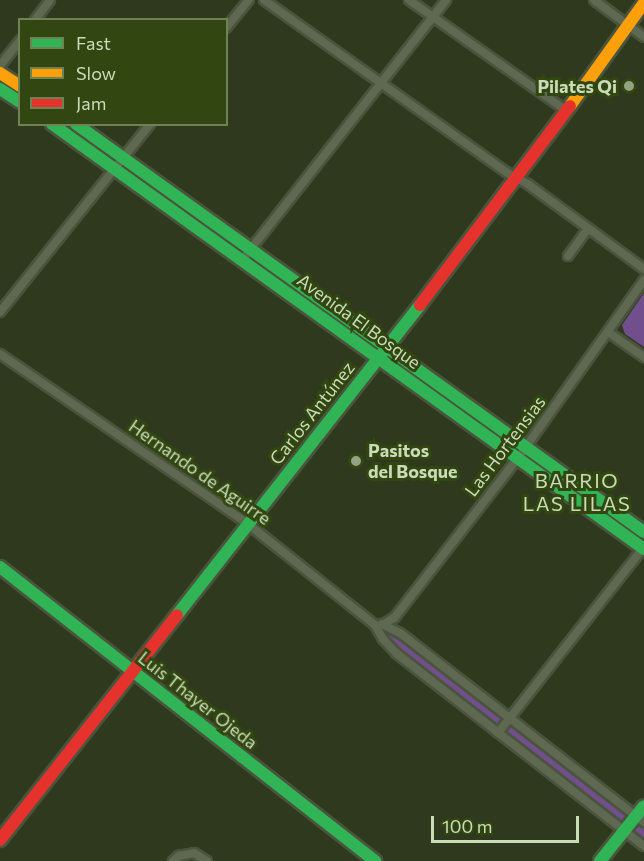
<!DOCTYPE html>
<meta charset="utf-8">
<style>
body{margin:0}
#map{position:relative;width:644px;height:861px;overflow:hidden;background:#2e391d;font-family:Commissioner,sans-serif}
div>[style]{position:absolute}
.green>*{inset:0;background:#714f8d}
.roads{filter:drop-shadow(2px 0 #4a543d) drop-shadow(-2px 0 #4a543d) drop-shadow(0 2px #4a543d) drop-shadow(0 -2px #4a543d)}
.street>*{height:8px;margin:-4px;padding:0 4px;transform-origin:4px;border-radius:4px;background:#5f6951}
.fast>*{height:12px;margin:-6px;padding:0 6px;transform-origin:6px;border-radius:6px;background:#30b455}
.slow>*{height:12px;margin:-6px;padding:0 6px;transform-origin:6px;border-radius:6px;background:#ff9f0a}
.jam>*{height:12px;margin:-6px;padding:0 6px;transform-origin:6px;border-radius:6px;background:#e5322d}
.dots>*{width:16px;height:16px;translate:-50% -50%;box-sizing:border-box;border:3px solid #314610;border-radius:50%}
span{translate:-50% -50%;white-space:nowrap;text-align:center;line-height:1.15;-webkit-text-stroke:6px #314610;paint-order:stroke}
.poi-label{font-size:18px;color:#cadbb8;font-weight:700}
.right{translate:-100% -50%;text-align:right}
.left{translate:0 -50%;text-align:left}
.street-label{font-size:18px;color:#cadbb8}
.neighbourhood-label{font-size:20px;color:#cadbb8;letter-spacing:1.5px}
.legend{position:absolute;left:18px;top:18px;width:210px;height:108px;box-sizing:border-box;background:#314610;border:2px solid #6e8253;margin:0;padding:8px 10px;list-style:none;font-size:18px;color:#cadbb8}
.legend li{display:flex;align-items:center;gap:12px;height:30px}
.legend b{width:30px;border:2px solid #6e8253}
.scale{position:absolute;left:431px;top:816px;width:148px;height:27px;box-sizing:border-box;border:3px solid #cadbb8;border-top:0;padding-left:8px;font-size:18px;line-height:21px;white-space:nowrap;color:#cadbb8;-webkit-text-stroke:4px #314610;paint-order:stroke}
</style>
<div id="map">
<div class="green">
<i style="clip-path:polygon(64px 125px,313px 298px,644px 536px,644px 542px)"></i>
<i style="clip-path:polygon(644px 293px,644px 347px,625px 334px,622px 325px)"></i>
<i style="clip-path:polygon(385px 633px,399px 640px,644px 827px,644px 839px,394px 646px)"></i>
</div>
<div class="roads">
<div class="street">
<i style="left:264px;top:0;width:297px;rotate:35.4deg"></i>
<i style="left:506px;top:172px;width:26px;rotate:29deg"></i>
<i style="left:529px;top:185px;width:142px;rotate:36.1deg"></i>
<i style="left:409px;top:0;width:193px;rotate:35.1deg"></i>
<i style="left:594px;top:0;width:62px;rotate:36.5deg"></i>
<i style="left:35px;top:20px;width:25px;rotate:-53deg"></i>
<i style="left:226px;top:28px;width:36px;rotate:-51deg"></i>
<i style="left:0;top:66px;width:33px;rotate:-52deg"></i>
<i style="left:568px;top:256px;width:34px;rotate:-54deg"></i>
<i style="left:243px;top:259px;width:329px;rotate:-51.9deg"></i>
<i style="left:0;top:312px;width:241px;rotate:-51.4deg"></i>
<i style="left:608px;top:332px;width:44px;rotate:34.8deg"></i>
<i style="left:0;top:354px;width:301px;rotate:34.4deg"></i>
<i style="left:248px;top:524px;width:162px;rotate:38.5deg"></i>
<i style="left:375px;top:625px;width:16px;rotate:60deg"></i>
<i style="left:383px;top:639px;width:19px;rotate:47deg"></i>
<i style="left:396px;top:653px;width:314px;rotate:37.9deg"></i>
<i style="left:382px;top:624px;width:20px;rotate:27deg"></i>
<i style="left:400px;top:633px;width:309px;rotate:37.8deg"></i>
<i style="left:384px;top:624px;width:13px;rotate:-32deg"></i>
<i style="left:395px;top:617px;width:201px;rotate:-52.3deg"></i>
<i style="left:518px;top:458px;width:218px;rotate:-54.7deg"></i>
<i style="left:498px;top:733px;width:236px;rotate:-51.9deg"></i>
<i style="left:173px;top:861px;width:8px;rotate:-40deg"></i>
<i style="left:179px;top:856px;width:15px;rotate:-11deg"></i>
<i style="left:194px;top:853px;width:15px;rotate:32deg"></i>
</div>
<div class="fast">
<i style="left:0;top:89px;width:24px;rotate:33deg"></i>
<i style="left:52px;top:124px;width:729px;rotate:35.67deg"></i>
<i style="left:76px;top:124px;width:699px;rotate:35.69deg"></i>
<i style="left:0;top:567px;width:477px;rotate:38.1deg"></i>
<i style="left:177px;top:615px;width:394px;rotate:-51.9deg"></i>
<i style="left:600px;top:861px;width:70px;rotate:-51.3deg"></i>
</div>
<div class="slow">
<i style="left:0;top:73px;width:24px;rotate:33deg"></i>
<i style="left:570px;top:106px;width:127px;rotate:-54.3deg"></i>
</div>
<div class="jam">
<i style="left:420px;top:305px;width:249px;rotate:-53deg"></i>
<i style="left:0;top:840px;width:286px;rotate:-51.8deg"></i>
</div>
</div>
<div class="dots">
<i style="left:629px;top:86px;background:#93a282"></i>
<i style="left:356px;top:461px;background:#93a282"></i>
</div>
<div class="poi-label">
<span class="right" style="left:617px;top:86px">Pilates Qi</span>
<span class="left" style="left:368px;top:461px">Pasitos<br>del Bosque</span>
</div>
<div class="street-label">
<span style="left:359px;top:321px;rotate:36deg">Avenida El Bosque</span>
<span style="left:312px;top:413px;rotate:-52deg">Carlos Antúnez</span>
<span style="left:505px;top:446px;rotate:-53deg">Las Hortensias</span>
<span style="left:200px;top:472px;rotate:35deg">Hernando de Aguirre</span>
<span style="left:198px;top:700px;rotate:38deg">Luis Thayer Ojeda</span>
</div>
<div class="neighbourhood-label">
<span style="left:577px;top:492px">BARRIO<br>LAS LILAS</span>
</div>
<ul class="legend">
<li><b style="height:8px;background:#30b455"></b>Fast</li>
<li><b style="height:8px;background:#ff9f0a"></b>Slow</li>
<li><b style="height:8px;background:#e5322d"></b>Jam</li>
</ul>
<div class="scale">100 m</div>
</div>
